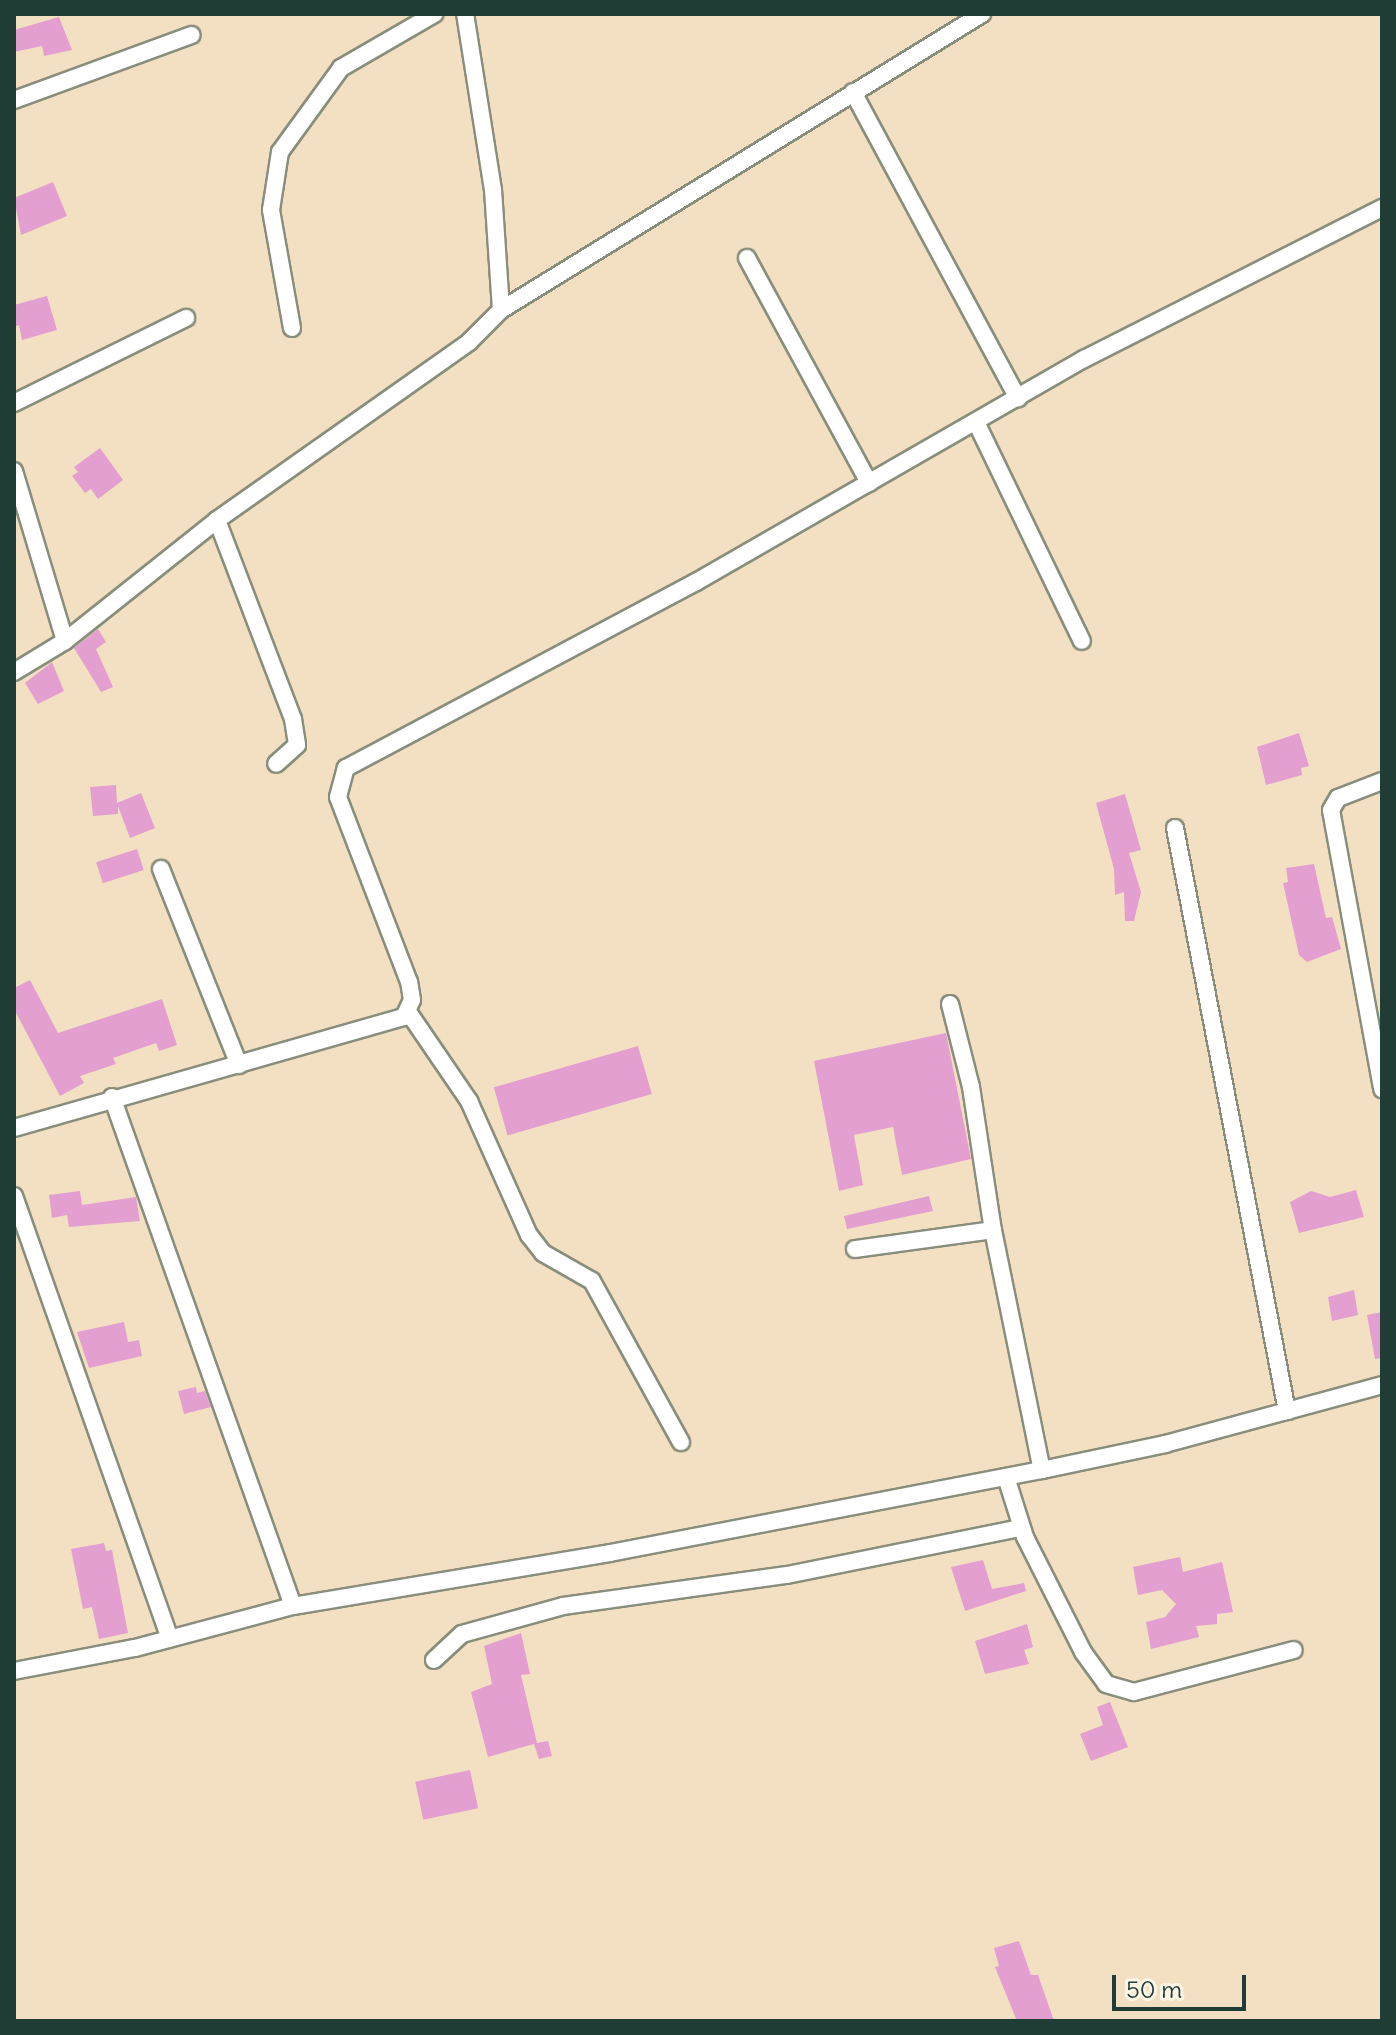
<!DOCTYPE html>
<style>
body{margin:0}
#map{position:relative;width:1396px;height:2035px;overflow:hidden;background:#f3e0c3;font-family:Delius,sans-serif}
div>[style]{position:absolute}
.building>*{inset:0;background:#e29fcf;transform-origin:0 0}
.roads{filter:drop-shadow(2px 0 #898e7c) drop-shadow(-2px 0 #898e7c) drop-shadow(0 2px #898e7c) drop-shadow(0 -2px #898e7c)}
.minor>*{height:16px;margin:-8px;padding:0 8px;transform-origin:8px;border-radius:8px;background:#fff}
span{translate:-50% -50%;white-space:nowrap;text-align:center;line-height:1.15;-webkit-text-stroke:6px #fcf5e5;paint-order:stroke}
.frame{position:absolute;inset:0;border:16px solid #1f3d34;pointer-events:none}
.scale{position:absolute;left:1112px;top:1975px;width:134px;height:36px;box-sizing:border-box;border:4px solid #1f3d34;border-top:0;padding-left:10px;font-size:24px;line-height:28px;white-space:nowrap;color:#1f3d34;-webkit-text-stroke:6px #fcf5e5;paint-order:stroke}
</style>
<div id="map">
<div class="building">
<i style="clip-path:polygon(59px 17px,72px 50px,44px 56px,42px 46px,14px 52px,14px 30px)"></i>
<i style="clip-path:polygon(53px 182px,67px 216px,21px 235px,14px 198px)"></i>
<i style="clip-path:polygon(47px 296px,57px 330px,22px 340px,19px 325px,14px 327px,14px 305px)"></i>
<i style="clip-path:polygon(100px 448px,123px 480px,98px 499px,91px 489px,85px 493px,72px 476px,78px 472px,74px 467px)"></i>
<i style="clip-path:polygon(98px 629px,106px 642px,96px 649px,113px 687px,101px 692px,74px 648px)"></i>
<i style="clip-path:polygon(52px 662px,64px 691px,38px 704px,25px 683px)"></i>
<i style="clip-path:polygon(1299px 733px,1309px 766px,1301px 768px,1302px 775px,1266px 785px,1257px 747px)"></i>
<i style="clip-path:polygon(116px 785px,117px 803px,141px 793px,155px 828px,130px 838px,118px 806px,118px 814px,93px 816px,90px 787px)"></i>
<i style="clip-path:polygon(1125px 794px,1141px 850px,1129px 853px,1141px 892px,1134px 921px,1125px 921px,1124px 892px,1115px 895px,1114px 869px,1096px 803px)"></i>
<i style="left:137px;top:849px;width:22px;height:43px;rotate:72deg"></i>
<i style="clip-path:polygon(1314px 864px,1326px 918px,1332px 917px,1341px 949px,1307px 962px,1299px 955px,1283px 883px,1288px 882px,1286px 868px)"></i>
<i style="clip-path:polygon(30px 980px,58px 1033px,162px 999px,177px 1045px,159px 1051px,156px 1043px,113px 1058px,116px 1064px,80px 1076px,84px 1083px,60px 1096px,14px 1009px,14px 988px)"></i>
<i style="clip-path:polygon(946px 1033px,971px 1159px,902px 1175px,893px 1127px,854px 1135px,863px 1185px,839px 1191px,814px 1061px)"></i>
<i style="left:638px;top:1046px;width:50px;height:150px;rotate:74deg"></i>
<i style="clip-path:polygon(1356px 1190px,1364px 1217px,1299px 1233px,1290px 1202px,1311px 1191px,1330px 1197px)"></i>
<i style="clip-path:polygon(80px 1191px,82px 1205px,136px 1197px,140px 1221px,69px 1227px,67px 1215px,52px 1218px,49px 1195px)"></i>
<i style="clip-path:polygon(929px 1196px,933px 1211px,847px 1229px,844px 1216px)"></i>
<i style="clip-path:polygon(1354px 1290px,1358px 1315px,1332px 1321px,1328px 1297px)"></i>
<i style="clip-path:polygon(1382px 1312px,1382px 1358px,1375px 1359px,1367px 1315px)"></i>
<i style="clip-path:polygon(124px 1322px,128px 1342px,139px 1340px,142px 1356px,89px 1368px,77px 1332px)"></i>
<i style="clip-path:polygon(196px 1387px,197px 1393px,205px 1391px,211px 1407px,184px 1414px,178px 1391px)"></i>
<i style="clip-path:polygon(104px 1543px,106px 1551px,112px 1550px,128px 1633px,99px 1639px,92px 1607px,83px 1609px,71px 1549px)"></i>
<i style="clip-path:polygon(1180px 1557px,1183px 1572px,1222px 1562px,1233px 1612px,1217px 1614px,1217px 1624px,1196px 1626px,1199px 1637px,1151px 1649px,1146px 1622px,1165px 1617px,1176px 1604px,1162px 1590px,1138px 1595px,1133px 1567px)"></i>
<i style="clip-path:polygon(983px 1560px,992px 1589px,1024px 1583px,1026px 1591px,965px 1611px,951px 1567px)"></i>
<i style="clip-path:polygon(1027px 1624px,1033px 1647px,1024px 1650px,1029px 1664px,985px 1674px,975px 1641px)"></i>
<i style="clip-path:polygon(521px 1633px,530px 1674px,521px 1675px,537px 1743px,548px 1741px,552px 1756px,539px 1759px,534px 1744px,488px 1757px,471px 1692px,492px 1684px,484px 1646px)"></i>
<i style="clip-path:polygon(1110px 1702px,1128px 1747px,1091px 1761px,1080px 1734px,1103px 1725px,1097px 1707px)"></i>
<i style="left:470px;top:1770px;width:39px;height:56px;rotate:78deg"></i>
<i style="clip-path:polygon(1019px 1941px,1031px 1975px,1038px 1975px,1054px 2021px,1017px 2021px,995px 1967px,999px 1966px,994px 1948px)"></i>
</div>
<div class="roads">
<div class="minor">
<i style="left:853px;top:92px;width:348px;rotate:61.7deg"></i>
<i style="left:14px;top:100px;width:189px;rotate:-20.1deg"></i>
<i style="left:747px;top:258px;width:256px;rotate:61.5deg"></i>
<i style="left:501px;top:310px;width:565px;rotate:-31.61deg"></i>
<i style="left:292px;top:328px;width:120px;rotate:-100.1deg"></i>
<i style="left:271px;top:210px;width:59px;rotate:-81.2deg"></i>
<i style="left:280px;top:152px;width:104px;rotate:-54deg"></i>
<i style="left:341px;top:68px;width:108px;rotate:-30.1deg"></i>
<i style="left:14px;top:403px;width:192px;rotate:-26.3deg"></i>
<i style="left:976px;top:422px;width:243px;rotate:64.2deg"></i>
<i style="left:14px;top:471px;width:177px;rotate:73.3deg"></i>
<i style="left:217px;top:520px;width:213px;rotate:69.1deg"></i>
<i style="left:293px;top:719px;width:26px;rotate:81deg"></i>
<i style="left:297px;top:745px;width:28px;rotate:138deg"></i>
<i style="left:14px;top:672px;width:60px;rotate:-31.3deg"></i>
<i style="left:65px;top:641px;width:194px;rotate:-38.5deg"></i>
<i style="left:217px;top:520px;width:309px;rotate:-35.2deg"></i>
<i style="left:469px;top:342px;width:45px;rotate:-45deg"></i>
<i style="left:501px;top:310px;width:120px;rotate:-93.8deg"></i>
<i style="left:493px;top:190px;width:178px;rotate:-99deg"></i>
<i style="left:1382px;top:781px;width:47px;rotate:158.9deg"></i>
<i style="left:1338px;top:798px;width:14px;rotate:120deg"></i>
<i style="left:1331px;top:810px;width:284px;rotate:79.6deg"></i>
<i style="left:1175px;top:828px;width:594px;rotate:79.13deg"></i>
<i style="left:161px;top:869px;width:211px;rotate:68.3deg"></i>
<i style="left:950px;top:1004px;width:86px;rotate:75.8deg"></i>
<i style="left:971px;top:1087px;width:145px;rotate:81.3deg"></i>
<i style="left:993px;top:1230px;width:245px;rotate:78.5deg"></i>
<i style="left:409px;top:1013px;width:107px;rotate:55.7deg"></i>
<i style="left:469px;top:1101px;width:147px;rotate:65.9deg"></i>
<i style="left:529px;top:1235px;width:23px;rotate:52deg"></i>
<i style="left:543px;top:1253px;width:56px;rotate:29.7deg"></i>
<i style="left:592px;top:1281px;width:184px;rotate:61.1deg"></i>
<i style="left:112px;top:1097px;width:540px;rotate:70.42deg"></i>
<i style="left:14px;top:1128px;width:405px;rotate:-15.9deg"></i>
<i style="left:404px;top:1017px;width:19px;rotate:-65deg"></i>
<i style="left:412px;top:1000px;width:18px;rotate:-99deg"></i>
<i style="left:409px;top:982px;width:198px;rotate:-111deg"></i>
<i style="left:338px;top:797px;width:30px;rotate:-75deg"></i>
<i style="left:346px;top:768px;width:396px;rotate:-28deg"></i>
<i style="left:696px;top:582px;width:448px;rotate:-29.9deg"></i>
<i style="left:1084px;top:359px;width:334px;rotate:-26.9deg"></i>
<i style="left:14px;top:1196px;width:469px;rotate:70.6deg"></i>
<i style="left:855px;top:1249px;width:139px;rotate:-7.8deg"></i>
<i style="left:1006px;top:1477px;width:63px;rotate:72.4deg"></i>
<i style="left:1025px;top:1537px;width:129px;rotate:63.2deg"></i>
<i style="left:1083px;top:1652px;width:39px;rotate:54deg"></i>
<i style="left:1106px;top:1684px;width:29px;rotate:16deg"></i>
<i style="left:1134px;top:1692px;width:165px;rotate:-14.7deg"></i>
<i style="left:434px;top:1660px;width:38px;rotate:-43deg"></i>
<i style="left:462px;top:1634px;width:105px;rotate:-15.5deg"></i>
<i style="left:563px;top:1606px;width:226px;rotate:-7.9deg"></i>
<i style="left:787px;top:1575px;width:239px;rotate:-11.4deg"></i>
<i style="left:14px;top:1671px;width:123px;rotate:-10.8deg"></i>
<i style="left:135px;top:1648px;width:163px;rotate:-14.9deg"></i>
<i style="left:293px;top:1606px;width:321px;rotate:-9.5deg"></i>
<i style="left:610px;top:1553px;width:440px;rotate:-10.9deg"></i>
<i style="left:1042px;top:1470px;width:126px;rotate:-11.9deg"></i>
<i style="left:1165px;top:1444px;width:225px;rotate:-15.2deg"></i>
</div>
</div>
<div class="frame"></div>
<div class="scale">50 m</div>
</div>
